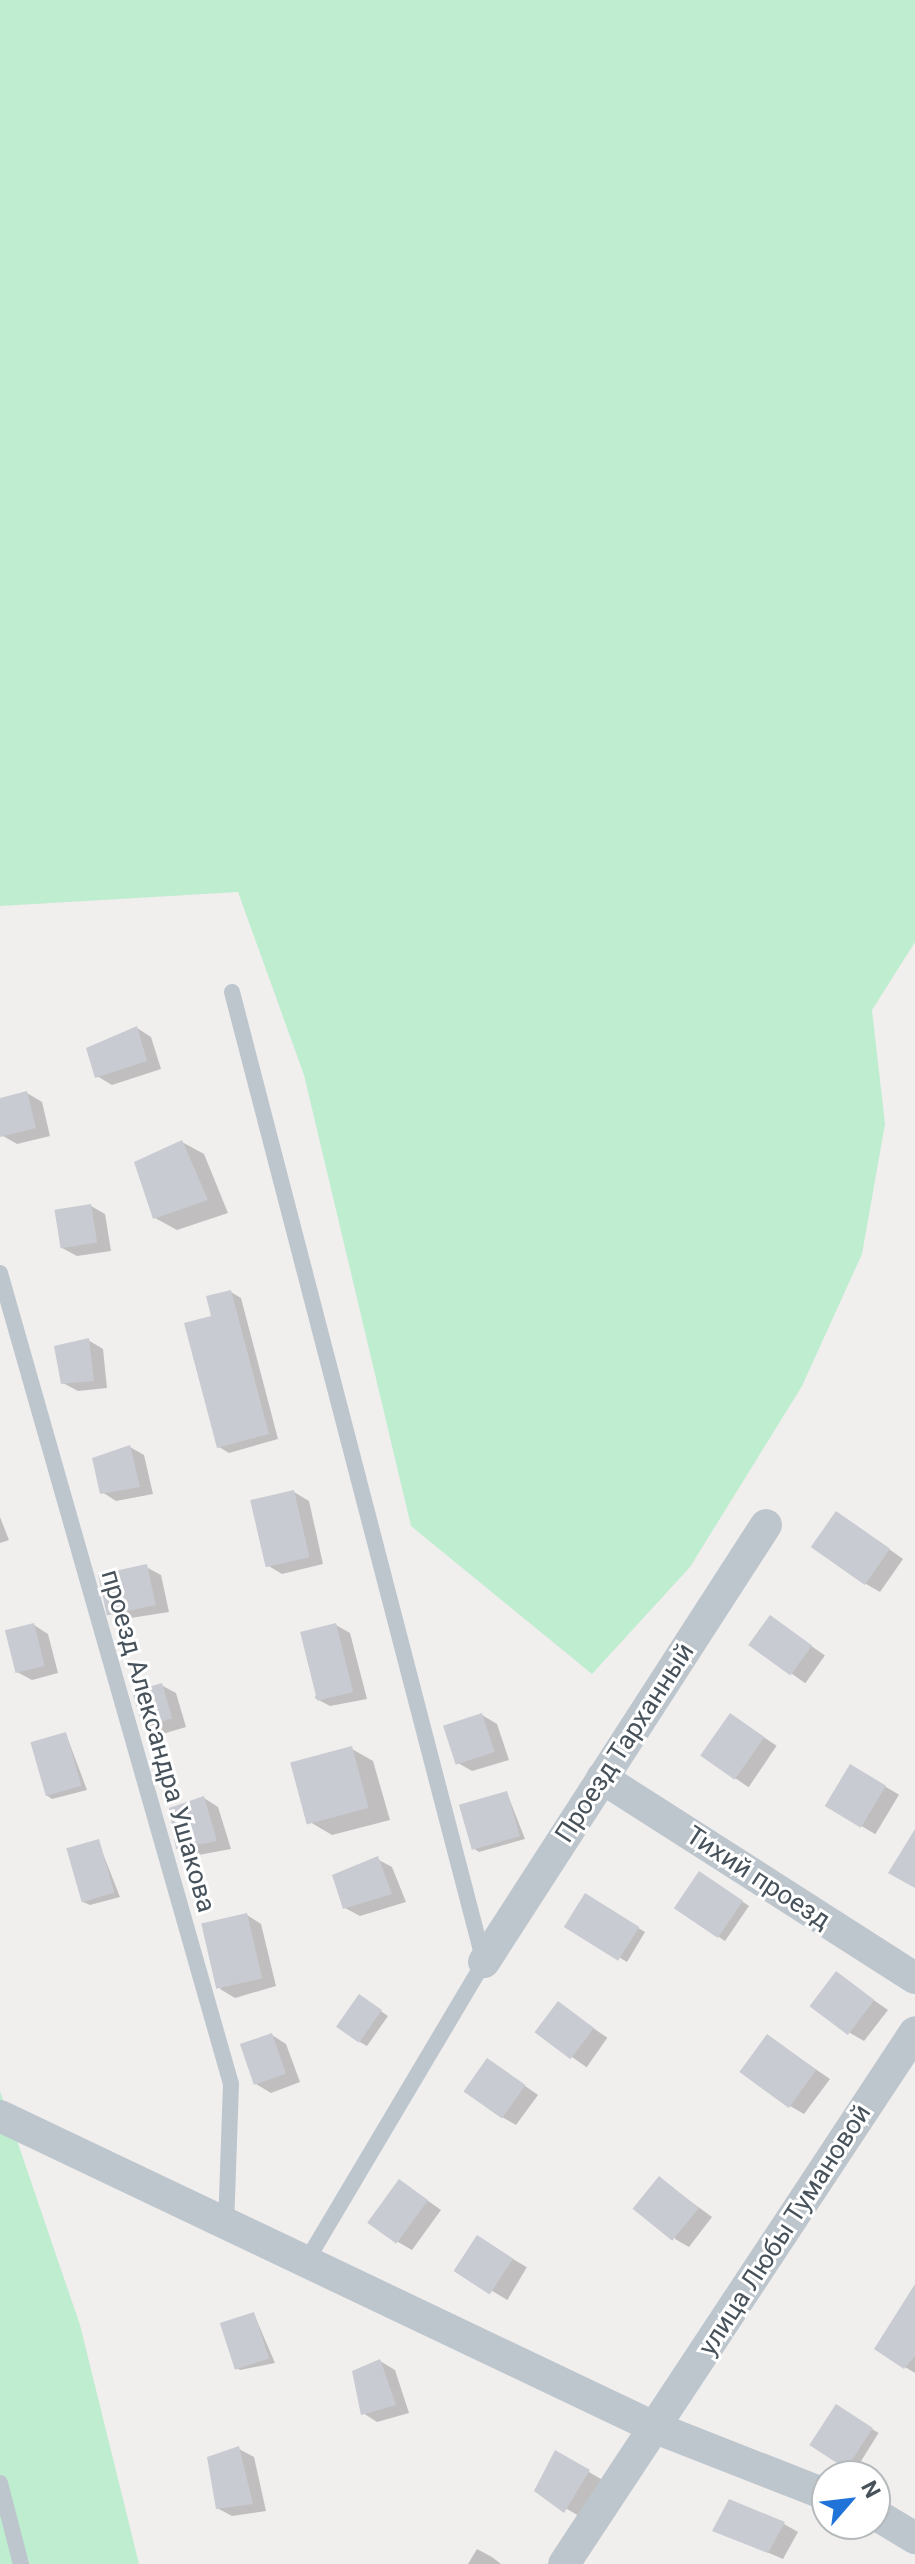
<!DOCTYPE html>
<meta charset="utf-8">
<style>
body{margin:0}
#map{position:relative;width:915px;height:2564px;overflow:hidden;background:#f1eeee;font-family:Roboto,sans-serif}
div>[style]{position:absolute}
.green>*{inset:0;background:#beedd0}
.shadow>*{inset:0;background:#0003;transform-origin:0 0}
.building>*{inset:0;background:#c8cbd1;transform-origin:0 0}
.lane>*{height:16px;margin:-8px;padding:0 8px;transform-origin:8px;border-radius:8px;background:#bdc6cd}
.street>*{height:32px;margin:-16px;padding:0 16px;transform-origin:16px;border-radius:16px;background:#bdc6cd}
span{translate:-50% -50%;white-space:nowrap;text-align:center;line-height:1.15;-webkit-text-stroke:6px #fff;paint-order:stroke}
.street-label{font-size:26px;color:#47525b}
.north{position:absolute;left:811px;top:2460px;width:80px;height:80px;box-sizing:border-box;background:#fff;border:2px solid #b5babd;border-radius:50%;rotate:62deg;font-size:22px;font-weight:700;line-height:32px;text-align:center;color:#47525b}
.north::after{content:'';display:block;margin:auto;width:28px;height:36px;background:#2074d9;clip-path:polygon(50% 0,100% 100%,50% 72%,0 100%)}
</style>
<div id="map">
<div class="green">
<i style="clip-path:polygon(0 0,915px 0,915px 942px,872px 1010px,885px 1124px,862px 1254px,802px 1386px,690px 1567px,592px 1674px,411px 1526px,304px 1075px,238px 892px,0 906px)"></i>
<i style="clip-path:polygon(0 2091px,80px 2325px,139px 2564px,0 2564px)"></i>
</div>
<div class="shadow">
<i style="clip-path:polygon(137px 1028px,151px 1037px,161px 1069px,112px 1085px,97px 1076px)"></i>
<i style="clip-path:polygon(27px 1093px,42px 1102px,50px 1136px,17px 1144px,3px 1136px,0 1100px)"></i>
<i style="clip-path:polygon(182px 1142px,204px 1154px,228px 1213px,177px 1230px,155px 1218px)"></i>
<i style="clip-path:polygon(91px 1206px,105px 1214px,111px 1251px,77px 1256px,62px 1248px)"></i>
<i style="clip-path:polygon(231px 1292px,241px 1298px,278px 1439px,229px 1453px,219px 1447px)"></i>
<i style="clip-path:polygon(88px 1340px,103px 1349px,107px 1388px,78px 1391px,63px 1383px)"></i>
<i style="clip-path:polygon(130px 1447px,144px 1455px,153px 1494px,116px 1501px,102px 1492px)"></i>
<i style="clip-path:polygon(294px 1492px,309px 1501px,323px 1564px,282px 1574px,267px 1565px)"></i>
<i style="clip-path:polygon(0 1517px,9px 1540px,0 1543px)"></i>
<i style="clip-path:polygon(851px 1522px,903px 1559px,880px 1592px,866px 1584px)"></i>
<i style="clip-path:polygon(146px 1567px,161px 1575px,169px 1612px,124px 1619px,110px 1611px)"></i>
<i style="left:770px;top:1617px;width:67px;height:34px;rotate:35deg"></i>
<i style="clip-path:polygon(34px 1625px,48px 1634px,58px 1673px,32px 1680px,17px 1672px)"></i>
<i style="clip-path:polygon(336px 1625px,350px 1633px,367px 1699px,330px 1706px,315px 1698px)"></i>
<i style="clip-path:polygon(161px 1685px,176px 1693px,186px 1727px,159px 1735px,144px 1726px)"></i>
<i style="clip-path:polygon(482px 1715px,497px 1724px,509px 1760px,472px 1771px,458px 1763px)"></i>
<i style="left:731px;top:1715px;width:55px;height:50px;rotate:34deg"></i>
<i style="clip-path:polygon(66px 1734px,87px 1790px,52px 1799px,46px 1795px)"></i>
<i style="clip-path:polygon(352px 1749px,373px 1761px,390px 1820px,332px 1835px,310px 1822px)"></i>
<i style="left:851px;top:1766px;width:56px;height:46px;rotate:31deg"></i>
<i style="clip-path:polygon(507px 1793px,525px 1839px,479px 1852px,473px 1848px)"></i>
<i style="clip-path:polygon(204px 1798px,218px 1807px,231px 1849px,193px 1856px,178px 1848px)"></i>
<i style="clip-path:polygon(98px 1841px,120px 1897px,90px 1905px,83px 1902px)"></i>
<i style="clip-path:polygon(377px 1859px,392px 1867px,406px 1902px,360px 1916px,345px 1908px)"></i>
<i style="clip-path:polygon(707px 1877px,749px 1906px,725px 1941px,719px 1937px)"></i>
<i style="left:585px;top:1896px;width:70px;height:35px;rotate:31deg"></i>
<i style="clip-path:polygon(247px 1915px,261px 1924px,276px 1986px,235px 1998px,220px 1989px)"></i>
<i style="clip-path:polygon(836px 1974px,888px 2010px,864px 2041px,850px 2033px)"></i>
<i style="clip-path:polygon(366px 2001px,388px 2016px,367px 2046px,360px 2042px)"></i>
<i style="left:559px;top:2004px;width:59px;height:36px;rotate:35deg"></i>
<i style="clip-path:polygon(272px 2035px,286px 2044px,300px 2082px,271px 2093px,256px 2084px)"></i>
<i style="clip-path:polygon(767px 2036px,830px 2079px,804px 2114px,790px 2106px)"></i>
<i style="clip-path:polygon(488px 2060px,538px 2095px,516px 2125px,502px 2117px)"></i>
<i style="clip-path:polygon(660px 2179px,712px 2217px,689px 2247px,675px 2239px)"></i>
<i style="clip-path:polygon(400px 2181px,441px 2210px,412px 2250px,398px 2242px)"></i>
<i style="left:478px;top:2238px;width:57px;height:38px;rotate:31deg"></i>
<i style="clip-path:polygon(254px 2314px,275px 2363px,240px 2370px,234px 2366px)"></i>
<i style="clip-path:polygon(915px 2314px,915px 2373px,905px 2367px)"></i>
<i style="clip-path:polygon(380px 2361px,395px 2370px,409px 2413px,377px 2422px,363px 2413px)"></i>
<i style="left:837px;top:2407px;width:49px;height:45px;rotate:32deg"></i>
<i style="clip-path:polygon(239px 2449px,254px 2457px,266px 2511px,232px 2516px,217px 2508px)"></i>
<i style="left:556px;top:2453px;width:54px;height:43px;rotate:30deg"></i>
<i style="clip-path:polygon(784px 2524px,798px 2532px,783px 2559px,715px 2530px)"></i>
<i style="clip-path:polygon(477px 2549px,492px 2557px,501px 2564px,468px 2564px)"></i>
</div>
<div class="building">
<i style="clip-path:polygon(137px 1026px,147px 1061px,95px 1078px,86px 1048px)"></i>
<i style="clip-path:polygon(27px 1091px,36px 1128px,0 1137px,0 1098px)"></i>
<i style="clip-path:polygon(182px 1140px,208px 1200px,153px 1219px,134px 1162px)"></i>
<i style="left:91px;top:1204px;width:39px;height:37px;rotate:81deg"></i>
<i style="clip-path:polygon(231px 1290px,269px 1434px,217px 1448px,184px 1323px,211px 1316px,206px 1296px)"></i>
<i style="clip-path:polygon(89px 1338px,94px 1381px,61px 1384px,54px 1346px)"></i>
<i style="clip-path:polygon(130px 1445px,140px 1487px,100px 1494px,92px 1458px)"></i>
<i style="left:294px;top:1490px;width:69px;height:45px;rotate:77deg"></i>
<i style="left:836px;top:1511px;width:66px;height:44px;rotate:35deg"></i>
<i style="left:147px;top:1564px;width:42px;height:50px;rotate:78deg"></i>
<i style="left:770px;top:1615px;width:52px;height:37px;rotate:36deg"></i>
<i style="left:34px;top:1623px;width:44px;height:30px;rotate:76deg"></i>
<i style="left:336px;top:1623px;width:71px;height:37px;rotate:76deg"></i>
<i style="left:162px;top:1683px;width:37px;height:31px;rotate:74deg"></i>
<i style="left:482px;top:1713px;width:41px;height:41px;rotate:72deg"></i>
<i style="left:730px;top:1713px;width:42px;height:52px;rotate:35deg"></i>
<i style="left:66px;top:1732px;width:56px;height:37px;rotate:74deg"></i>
<i style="left:352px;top:1746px;width:64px;height:64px;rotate:75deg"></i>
<i style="left:850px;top:1764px;width:42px;height:49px;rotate:31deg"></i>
<i style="left:507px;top:1791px;width:47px;height:50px;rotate:74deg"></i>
<i style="clip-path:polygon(204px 1796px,217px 1841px,176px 1849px,169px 1808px)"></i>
<i style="clip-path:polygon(915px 1829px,915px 1888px,888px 1873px)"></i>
<i style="left:99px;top:1839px;width:56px;height:34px;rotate:74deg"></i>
<i style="clip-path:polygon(378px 1856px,392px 1894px,343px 1909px,332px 1875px)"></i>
<i style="left:699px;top:1871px;width:53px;height:45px;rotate:34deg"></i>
<i style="left:585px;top:1893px;width:64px;height:40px;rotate:32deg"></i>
<i style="left:247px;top:1913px;width:67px;height:47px;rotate:77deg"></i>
<i style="left:836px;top:1971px;width:48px;height:44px;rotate:37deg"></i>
<i style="left:359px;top:1994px;width:28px;height:40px;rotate:35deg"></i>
<i style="left:558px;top:2001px;width:45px;height:39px;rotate:37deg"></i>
<i style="left:272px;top:2033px;width:43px;height:34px;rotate:71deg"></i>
<i style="left:767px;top:2034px;width:61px;height:47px;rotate:36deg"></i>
<i style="left:487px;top:2058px;width:47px;height:41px;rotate:35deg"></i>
<i style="left:659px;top:2176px;width:51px;height:42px;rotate:39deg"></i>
<i style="left:399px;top:2179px;width:36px;height:54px;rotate:36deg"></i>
<i style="left:477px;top:2235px;width:43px;height:43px;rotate:33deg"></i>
<i style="clip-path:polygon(915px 2284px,915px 2356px,904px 2369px,874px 2349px)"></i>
<i style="left:254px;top:2312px;width:49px;height:36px;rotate:72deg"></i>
<i style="clip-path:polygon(380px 2359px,396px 2405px,361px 2415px,352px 2371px)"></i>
<i style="left:836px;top:2404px;width:44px;height:49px;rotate:33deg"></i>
<i style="clip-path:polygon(239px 2446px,253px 2504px,216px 2509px,207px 2457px)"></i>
<i style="clip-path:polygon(555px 2450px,590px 2470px,564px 2513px,534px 2491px)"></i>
<i style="clip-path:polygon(729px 2499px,785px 2522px,768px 2553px,712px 2531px)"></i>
</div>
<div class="lane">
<i style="left:232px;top:992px;width:1002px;rotate:75.44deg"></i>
<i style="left:484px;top:1962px;width:351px;rotate:120.7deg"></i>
<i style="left:0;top:1273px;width:843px;rotate:74.1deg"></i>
<i style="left:231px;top:2084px;width:143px;rotate:92deg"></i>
<i style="left:0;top:2483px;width:84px;rotate:75.5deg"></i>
</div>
<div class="street">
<i style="left:602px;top:1778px;width:371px;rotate:32.6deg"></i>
<i style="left:484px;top:1962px;width:520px;rotate:-57.17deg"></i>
<i style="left:0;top:2116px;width:726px;rotate:25.44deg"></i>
<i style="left:656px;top:2428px;width:184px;rotate:21.4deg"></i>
<i style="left:875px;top:2514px;width:47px;rotate:31deg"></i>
<i style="left:564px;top:2564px;width:637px;rotate:-56.58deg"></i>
</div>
<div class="street-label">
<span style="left:158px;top:1741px;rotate:74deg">проезд Александра Ушакова</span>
<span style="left:625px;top:1743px;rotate:-57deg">Проезд Тарханный</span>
<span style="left:758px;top:1878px;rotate:33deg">Тихий проезд</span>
<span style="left:785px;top:2230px;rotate:-57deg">улица Любы Тумановой</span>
</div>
<div class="north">N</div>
</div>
